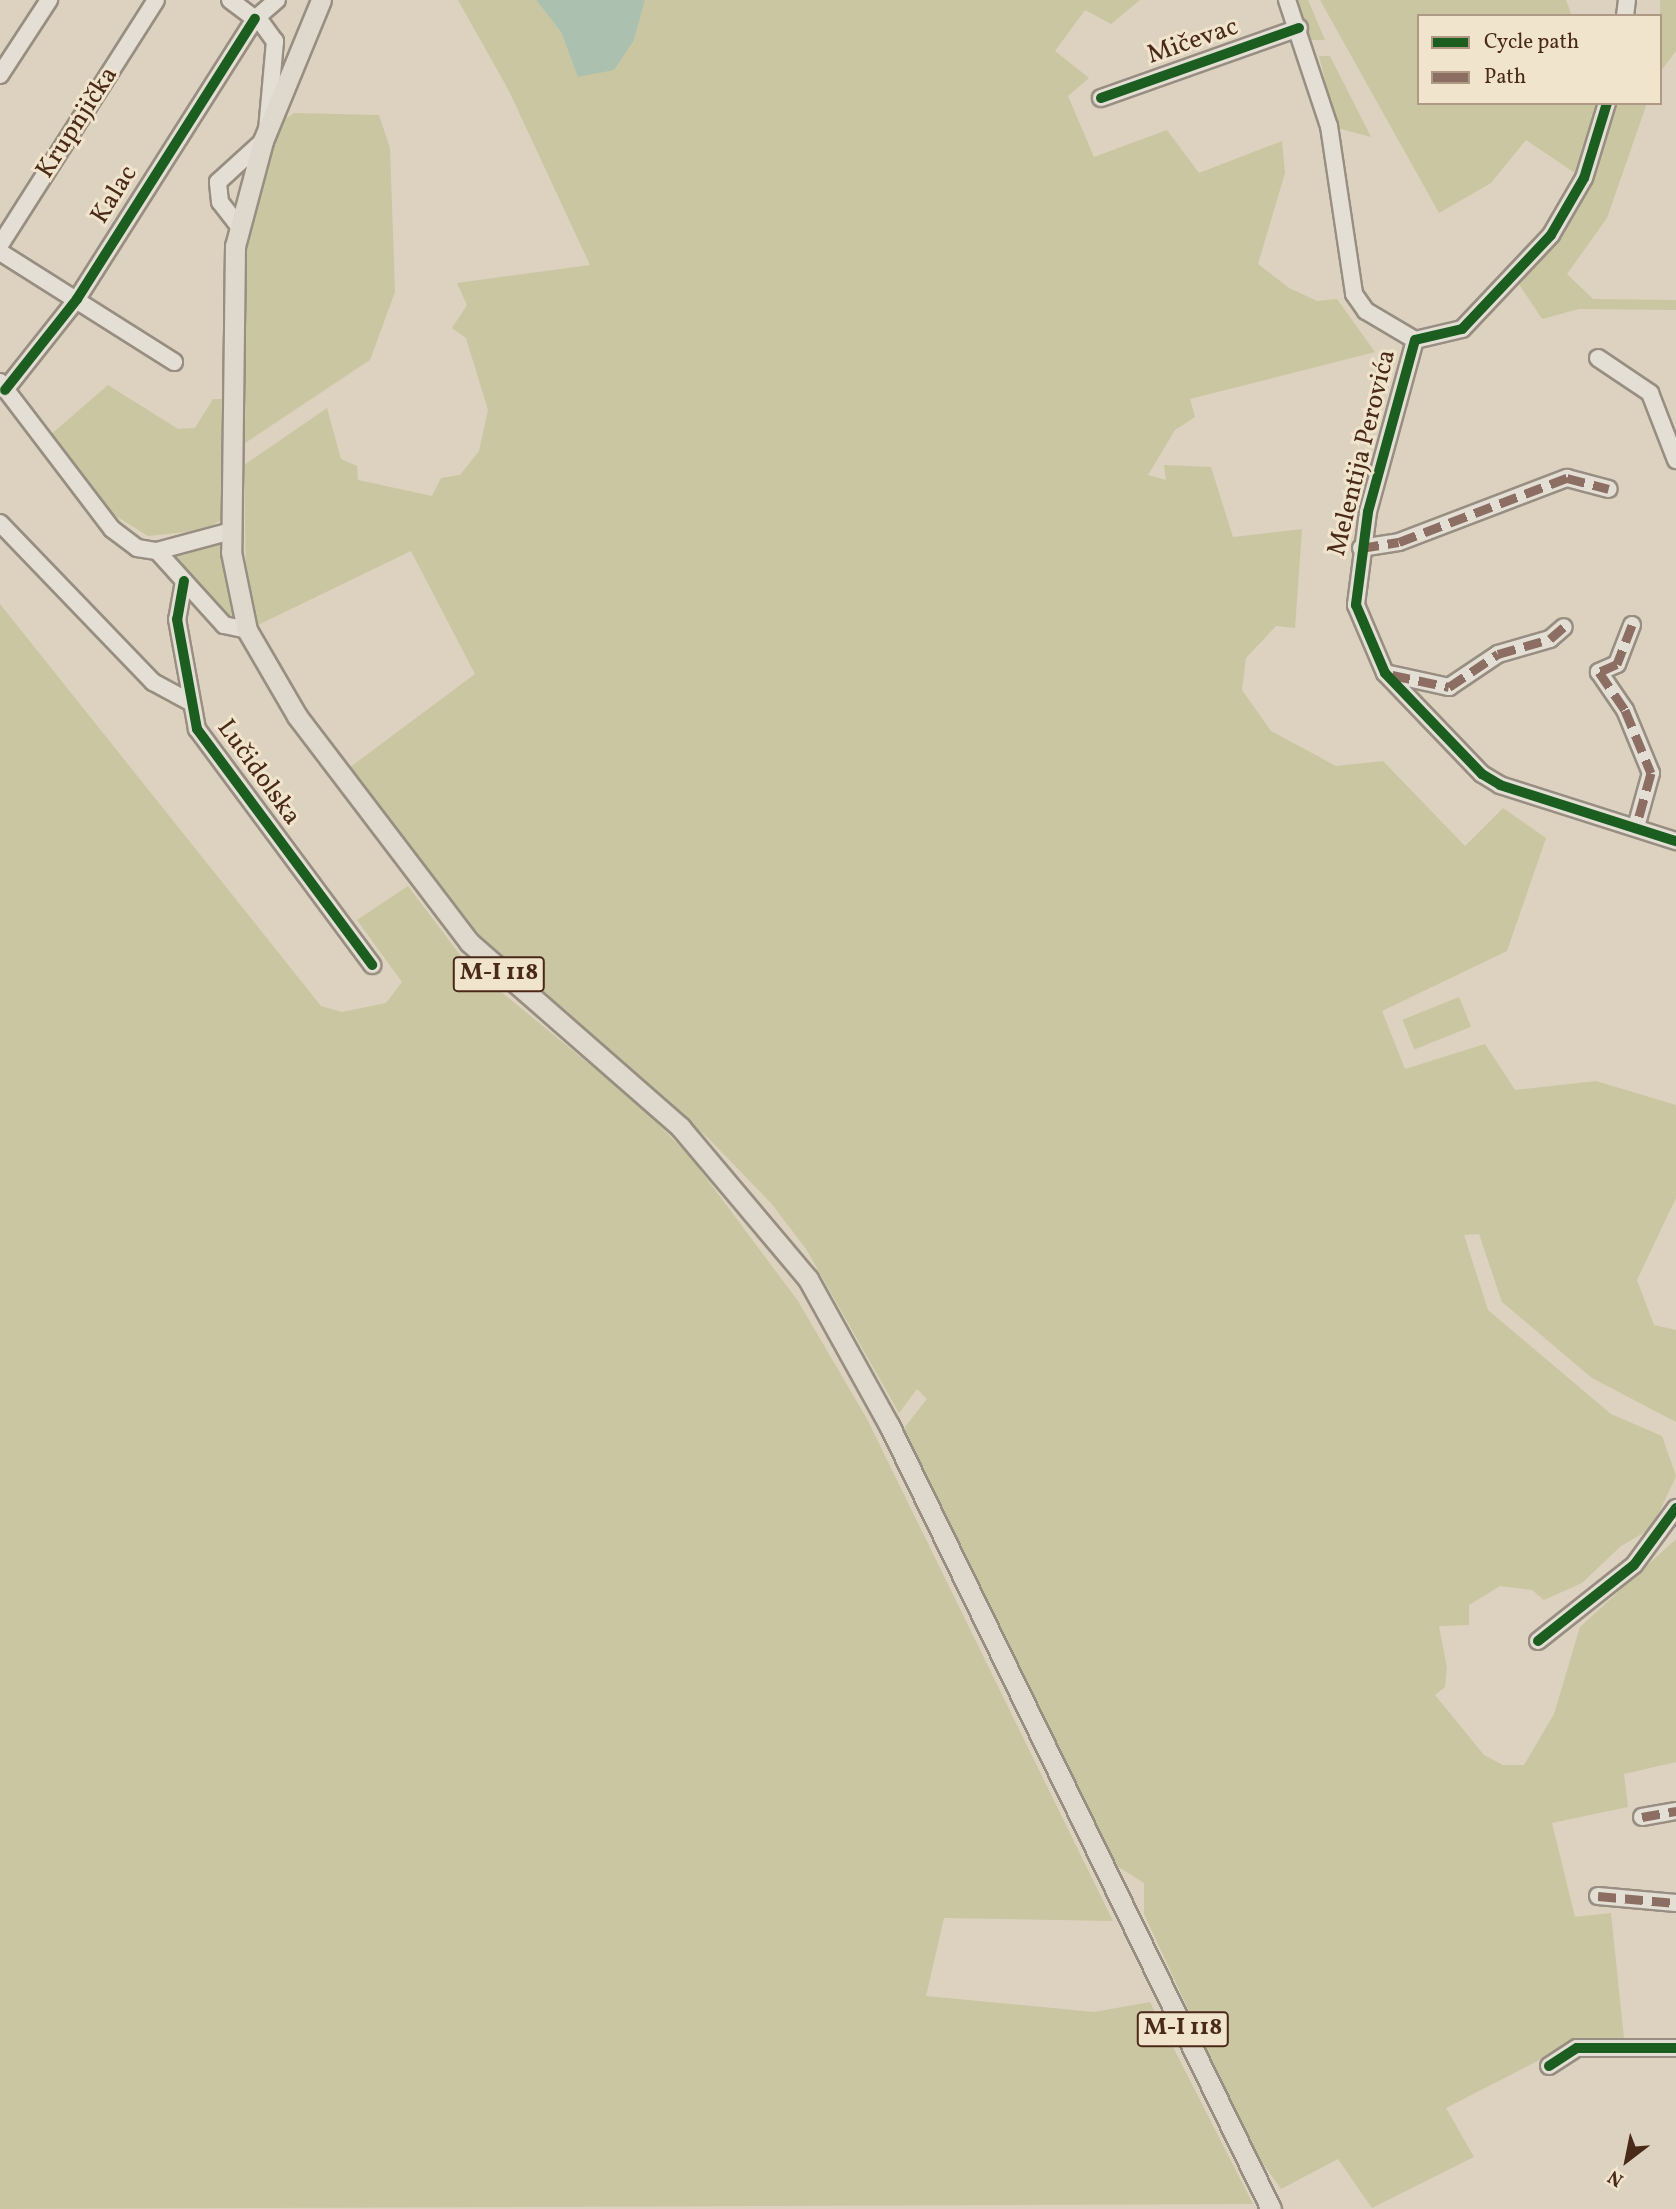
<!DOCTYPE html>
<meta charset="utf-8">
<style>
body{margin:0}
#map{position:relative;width:1676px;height:2209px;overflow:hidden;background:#dcd2bf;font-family:Vollkorn,serif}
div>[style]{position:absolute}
.green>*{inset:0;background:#cac6a1;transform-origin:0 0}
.water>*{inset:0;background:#acc0b0}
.roads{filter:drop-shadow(2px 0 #988e81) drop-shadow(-2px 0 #988e81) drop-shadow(0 2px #988e81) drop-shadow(0 -2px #988e81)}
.minor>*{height:16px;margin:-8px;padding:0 8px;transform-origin:8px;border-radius:8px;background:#e4dfd5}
.major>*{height:19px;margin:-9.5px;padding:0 9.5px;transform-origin:9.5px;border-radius:9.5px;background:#dfd9cd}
.quiet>*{height:9px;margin-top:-4.5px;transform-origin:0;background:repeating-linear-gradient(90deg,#8d6e63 0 18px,transparent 0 27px)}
.cycleway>*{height:10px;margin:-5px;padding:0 5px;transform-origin:5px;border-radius:5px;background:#1b5e20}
span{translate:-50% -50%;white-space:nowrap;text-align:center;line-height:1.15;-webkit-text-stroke:6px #f1e4cd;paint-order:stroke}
.shield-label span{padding:2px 5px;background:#f1e4cd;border:2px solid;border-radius:5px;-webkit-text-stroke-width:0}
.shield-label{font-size:24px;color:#492917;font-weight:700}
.street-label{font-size:26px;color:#492917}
.legend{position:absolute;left:1417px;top:14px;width:245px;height:91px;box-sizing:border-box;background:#f1e4cd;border:2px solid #ae9984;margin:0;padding:9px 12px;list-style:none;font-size:21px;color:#492917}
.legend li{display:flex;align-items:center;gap:14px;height:35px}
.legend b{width:35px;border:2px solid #ae9984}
.north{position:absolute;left:1592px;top:2125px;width:70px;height:70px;-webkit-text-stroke:5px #f1e4cd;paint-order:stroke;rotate:212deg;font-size:19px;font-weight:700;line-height:28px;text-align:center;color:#492917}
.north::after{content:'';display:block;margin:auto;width:24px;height:32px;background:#492917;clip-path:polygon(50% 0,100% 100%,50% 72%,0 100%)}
</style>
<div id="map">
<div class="green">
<i style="clip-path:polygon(458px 0,536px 0,561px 32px,570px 55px,634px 40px,645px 0,1140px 0,1111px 24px,1085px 10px,1055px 51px,1089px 78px,1068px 96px,1094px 157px,1167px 130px,1199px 173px,1282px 141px,1285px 173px,1258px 264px,1289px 288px,1317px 301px,1337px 299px,1375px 352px,1190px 399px,1195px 417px,1175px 430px,1148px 475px,1166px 480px,1164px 465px,1211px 467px,1233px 537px,1302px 529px,1295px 628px,1276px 626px,1246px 658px,1242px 690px,1271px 731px,1336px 766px,1383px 761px,1465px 846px,1503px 808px,1546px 838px,1507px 951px,1382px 1011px,1405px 1069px,1485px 1044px,1515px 1090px,1596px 1081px,1676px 1105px,1676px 1198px,1637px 1280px,1654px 1325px,1676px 1330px,1676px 1422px,1592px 1378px,1502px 1302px,1479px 1234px,1464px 1235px,1488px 1310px,1611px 1414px,1662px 1436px,1676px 1476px,1652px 1528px,1621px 1546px,1582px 1583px,1544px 1600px,1532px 1590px,1500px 1586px,1469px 1605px,1469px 1625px,1439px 1626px,1447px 1668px,1445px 1687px,1435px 1695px,1484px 1755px,1503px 1765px,1524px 1765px,1554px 1714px,1580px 1627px,1676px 1539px,1676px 1762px,1624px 1774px,1628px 1807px,1552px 1823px,1575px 1917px,1611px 1913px,1625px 2048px,1577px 2048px,1560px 2060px,1555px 2052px,1446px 2108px,1474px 2157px,1372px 2208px,1338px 2159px,1281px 2189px,1254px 2151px,1144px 1914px,1144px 1883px,1117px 1866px,904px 1428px,927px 1399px,917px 1389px,899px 1413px,806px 1249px,771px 1203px,708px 1138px,496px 956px,349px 768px,475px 674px,411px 551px,258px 625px,246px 583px,244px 465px,327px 408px,341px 459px,357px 466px,358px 480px,432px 496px,441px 478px,460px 475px,479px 451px,488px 410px,466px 338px,452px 328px,467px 305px,457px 283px,590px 265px,509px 91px)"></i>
<i style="clip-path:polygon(1296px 0,1308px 0,1325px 40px,1311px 40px)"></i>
<i style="clip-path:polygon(1320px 0,1566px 0,1572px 16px,1419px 16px,1419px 103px,1598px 103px,1575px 173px,1526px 140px,1491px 183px,1439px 213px)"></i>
<i style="clip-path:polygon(1660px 0,1676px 0,1676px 51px,1660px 72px)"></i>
<i style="clip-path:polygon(1319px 56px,1330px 56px,1371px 137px,1337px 128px)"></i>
<i style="clip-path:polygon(1607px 103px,1647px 103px,1607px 218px,1567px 274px,1593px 299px,1676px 300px,1676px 310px,1579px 309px,1542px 319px,1515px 278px,1568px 211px)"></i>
<i style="clip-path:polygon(294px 113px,379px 115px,390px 148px,395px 292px,370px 360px,239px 447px,241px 250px,266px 154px,281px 122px)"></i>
<i style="clip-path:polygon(108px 385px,178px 429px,195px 428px,213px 399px,226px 399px,221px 520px,204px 530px,148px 536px,111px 513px,49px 436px)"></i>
<i style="clip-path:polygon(220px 542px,235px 613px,230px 617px,173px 557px)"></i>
<i style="clip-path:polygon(0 604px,321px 1006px,342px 1012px,386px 1003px,402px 982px,357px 920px,408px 886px,467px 964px,643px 1108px,692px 1159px,798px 1301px,867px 1419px,1113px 1921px,944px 1918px,926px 1996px,1094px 2012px,1150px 2002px,1253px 2204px,0 2209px)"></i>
<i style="left:1459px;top:997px;width:32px;height:61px;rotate:68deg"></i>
</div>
<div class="water">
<i style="clip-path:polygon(536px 0,645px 0,634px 40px,614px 70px,578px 77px,561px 32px)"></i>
</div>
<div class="roads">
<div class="minor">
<i style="left:230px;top:0;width:31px;rotate:37deg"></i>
<i style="left:255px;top:19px;width:29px;rotate:-41deg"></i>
<i style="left:1287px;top:0;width:133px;rotate:71.6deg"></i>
<i style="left:1329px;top:126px;width:170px;rotate:81.5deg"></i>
<i style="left:1354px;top:294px;width:21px;rotate:55deg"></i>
<i style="left:1366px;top:311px;width:57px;rotate:30.6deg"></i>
<i style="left:1625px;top:16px;width:16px;rotate:-83deg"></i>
<i style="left:258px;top:18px;width:29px;rotate:54deg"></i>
<i style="left:275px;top:41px;width:90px;rotate:95.1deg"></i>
<i style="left:0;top:75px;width:90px;rotate:-56.8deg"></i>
<i style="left:1101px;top:98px;width:210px;rotate:-19.5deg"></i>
<i style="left:1607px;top:103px;width:78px;rotate:107deg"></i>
<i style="left:1584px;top:178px;width:66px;rotate:120.1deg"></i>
<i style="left:1551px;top:235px;width:129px;rotate:133.4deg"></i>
<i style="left:1462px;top:329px;width:48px;rotate:166.8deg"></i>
<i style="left:1415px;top:340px;width:178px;rotate:105.3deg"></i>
<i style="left:1368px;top:512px;width:94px;rotate:97.4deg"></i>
<i style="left:1356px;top:605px;width:74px;rotate:66.9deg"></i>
<i style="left:1385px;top:673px;width:140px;rotate:46.2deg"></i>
<i style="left:1482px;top:774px;width:21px;rotate:31deg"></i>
<i style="left:1500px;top:785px;width:185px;rotate:17.7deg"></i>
<i style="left:238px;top:225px;width:29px;rotate:-128deg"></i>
<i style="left:220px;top:202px;width:20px;rotate:-96deg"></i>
<i style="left:218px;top:182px;width:61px;rotate:-42.3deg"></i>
<i style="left:0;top:245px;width:290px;rotate:-57.5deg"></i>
<i style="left:0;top:252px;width:206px;rotate:32.3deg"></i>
<i style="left:1598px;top:358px;width:63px;rotate:33.9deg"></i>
<i style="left:1650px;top:393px;width:72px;rotate:68.8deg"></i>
<i style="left:0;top:382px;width:185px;rotate:52.7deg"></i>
<i style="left:112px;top:529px;width:31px;rotate:37deg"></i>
<i style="left:137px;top:548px;width:20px;rotate:9deg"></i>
<i style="left:157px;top:551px;width:100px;rotate:47.8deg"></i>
<i style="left:224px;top:625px;width:24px;rotate:12deg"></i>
<i style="left:5px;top:390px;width:116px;rotate:-51.6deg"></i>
<i style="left:77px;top:299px;width:332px;rotate:-57.6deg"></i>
<i style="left:0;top:523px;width:221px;rotate:46.1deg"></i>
<i style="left:153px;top:682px;width:42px;rotate:28.4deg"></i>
<i style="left:1361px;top:548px;width:38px;rotate:-9deg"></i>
<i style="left:1399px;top:542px;width:180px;rotate:-20.9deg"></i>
<i style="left:1567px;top:478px;width:43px;rotate:14.7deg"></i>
<i style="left:157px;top:551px;width:77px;rotate:-15.1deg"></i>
<i style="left:184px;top:581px;width:39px;rotate:100deg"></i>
<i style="left:177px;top:619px;width:112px;rotate:79.7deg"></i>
<i style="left:197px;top:729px;width:294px;rotate:53.4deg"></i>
<i style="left:1632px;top:625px;width:42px;rotate:111deg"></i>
<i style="left:1617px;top:664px;width:20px;rotate:156deg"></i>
<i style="left:1599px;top:672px;width:46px;rotate:55.6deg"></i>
<i style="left:1625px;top:710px;width:68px;rotate:67.6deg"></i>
<i style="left:1651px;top:773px;width:56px;rotate:105.5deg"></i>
<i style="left:1385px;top:673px;width:66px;rotate:12.3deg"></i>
<i style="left:1449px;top:687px;width:59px;rotate:-34deg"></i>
<i style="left:1498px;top:654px;width:54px;rotate:-16.1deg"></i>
<i style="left:1550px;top:639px;width:18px;rotate:-41deg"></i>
<i style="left:1538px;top:1641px;width:122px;rotate:-38.4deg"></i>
<i style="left:1634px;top:1565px;width:71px;rotate:-53.6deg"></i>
<i style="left:1642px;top:1817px;width:35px;rotate:-10deg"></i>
<i style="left:1598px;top:1896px;width:78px;rotate:5.1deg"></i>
<i style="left:1549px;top:2066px;width:33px;rotate:-33deg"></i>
<i style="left:1577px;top:2048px;width:99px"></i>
</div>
<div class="major">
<i style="left:321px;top:0;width:152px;rotate:112.4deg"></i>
<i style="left:263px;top:141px;width:109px;rotate:104.9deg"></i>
<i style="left:235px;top:246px;width:306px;rotate:90.7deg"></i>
<i style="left:231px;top:552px;width:80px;rotate:78.4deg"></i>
<i style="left:247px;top:630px;width:99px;rotate:59.8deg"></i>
<i style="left:297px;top:716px;width:284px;rotate:52.7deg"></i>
<i style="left:469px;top:942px;width:281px;rotate:41.2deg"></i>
<i style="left:680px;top:1127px;width:199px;rotate:49.9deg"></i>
<i style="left:808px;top:1279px;width:167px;rotate:61deg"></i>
<i style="left:889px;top:1425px;width:872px;rotate:64.02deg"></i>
</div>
</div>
<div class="quiet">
<i style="left:1361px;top:548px;width:38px;rotate:-9deg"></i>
<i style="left:1399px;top:542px;width:180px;rotate:-20.9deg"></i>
<i style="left:1567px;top:478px;width:43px;rotate:14.7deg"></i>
<i style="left:1632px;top:625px;width:42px;rotate:111deg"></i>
<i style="left:1617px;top:664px;width:20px;rotate:156deg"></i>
<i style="left:1599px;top:672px;width:46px;rotate:55.6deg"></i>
<i style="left:1625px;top:710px;width:68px;rotate:67.6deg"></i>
<i style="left:1651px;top:773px;width:56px;rotate:105.5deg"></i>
<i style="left:1392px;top:675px;width:58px;rotate:11.9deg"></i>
<i style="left:1449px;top:687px;width:59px;rotate:-34deg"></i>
<i style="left:1498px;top:654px;width:54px;rotate:-16.1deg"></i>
<i style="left:1550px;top:639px;width:18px;rotate:-41deg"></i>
<i style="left:1642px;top:1817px;width:35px;rotate:-10deg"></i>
<i style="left:1598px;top:1896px;width:78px;rotate:5.1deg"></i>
</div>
<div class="cycleway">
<i style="left:1101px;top:98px;width:210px;rotate:-19.5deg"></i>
<i style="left:1607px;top:103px;width:78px;rotate:107deg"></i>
<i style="left:1584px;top:178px;width:66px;rotate:120.1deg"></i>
<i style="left:1551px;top:235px;width:129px;rotate:133.4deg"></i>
<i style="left:1462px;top:329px;width:48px;rotate:166.8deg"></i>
<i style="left:1415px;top:340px;width:178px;rotate:105.3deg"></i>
<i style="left:1368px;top:512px;width:94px;rotate:97.4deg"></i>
<i style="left:1356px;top:605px;width:74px;rotate:66.9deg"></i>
<i style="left:1385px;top:673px;width:140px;rotate:46.2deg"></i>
<i style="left:1482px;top:774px;width:21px;rotate:31deg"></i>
<i style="left:1500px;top:785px;width:185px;rotate:17.7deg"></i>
<i style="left:5px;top:390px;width:116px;rotate:-51.6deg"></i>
<i style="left:77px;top:299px;width:332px;rotate:-57.6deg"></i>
<i style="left:184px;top:581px;width:39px;rotate:100deg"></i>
<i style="left:177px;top:619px;width:112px;rotate:79.7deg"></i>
<i style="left:197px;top:729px;width:294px;rotate:53.4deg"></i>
<i style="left:1538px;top:1641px;width:122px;rotate:-38.4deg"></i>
<i style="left:1634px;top:1565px;width:71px;rotate:-53.6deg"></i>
<i style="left:1549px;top:2066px;width:33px;rotate:-33deg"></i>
<i style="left:1577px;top:2048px;width:99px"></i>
</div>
<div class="shield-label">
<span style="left:499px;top:974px">M-I 118</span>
<span style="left:1183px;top:2029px">M-I 118</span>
</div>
<div class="street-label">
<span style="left:1193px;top:42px;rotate:-19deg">Mičevac</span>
<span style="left:78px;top:123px;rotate:-57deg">Krupnjička</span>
<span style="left:115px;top:195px;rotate:-58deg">Kalac</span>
<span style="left:1363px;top:453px;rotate:-76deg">Melentija Perovića</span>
<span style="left:258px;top:773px;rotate:54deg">Lučidolska</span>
</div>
<ul class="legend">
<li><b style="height:9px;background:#1b5e20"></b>Cycle path</li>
<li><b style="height:9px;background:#8d6e63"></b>Path</li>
</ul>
<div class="north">N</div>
</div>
